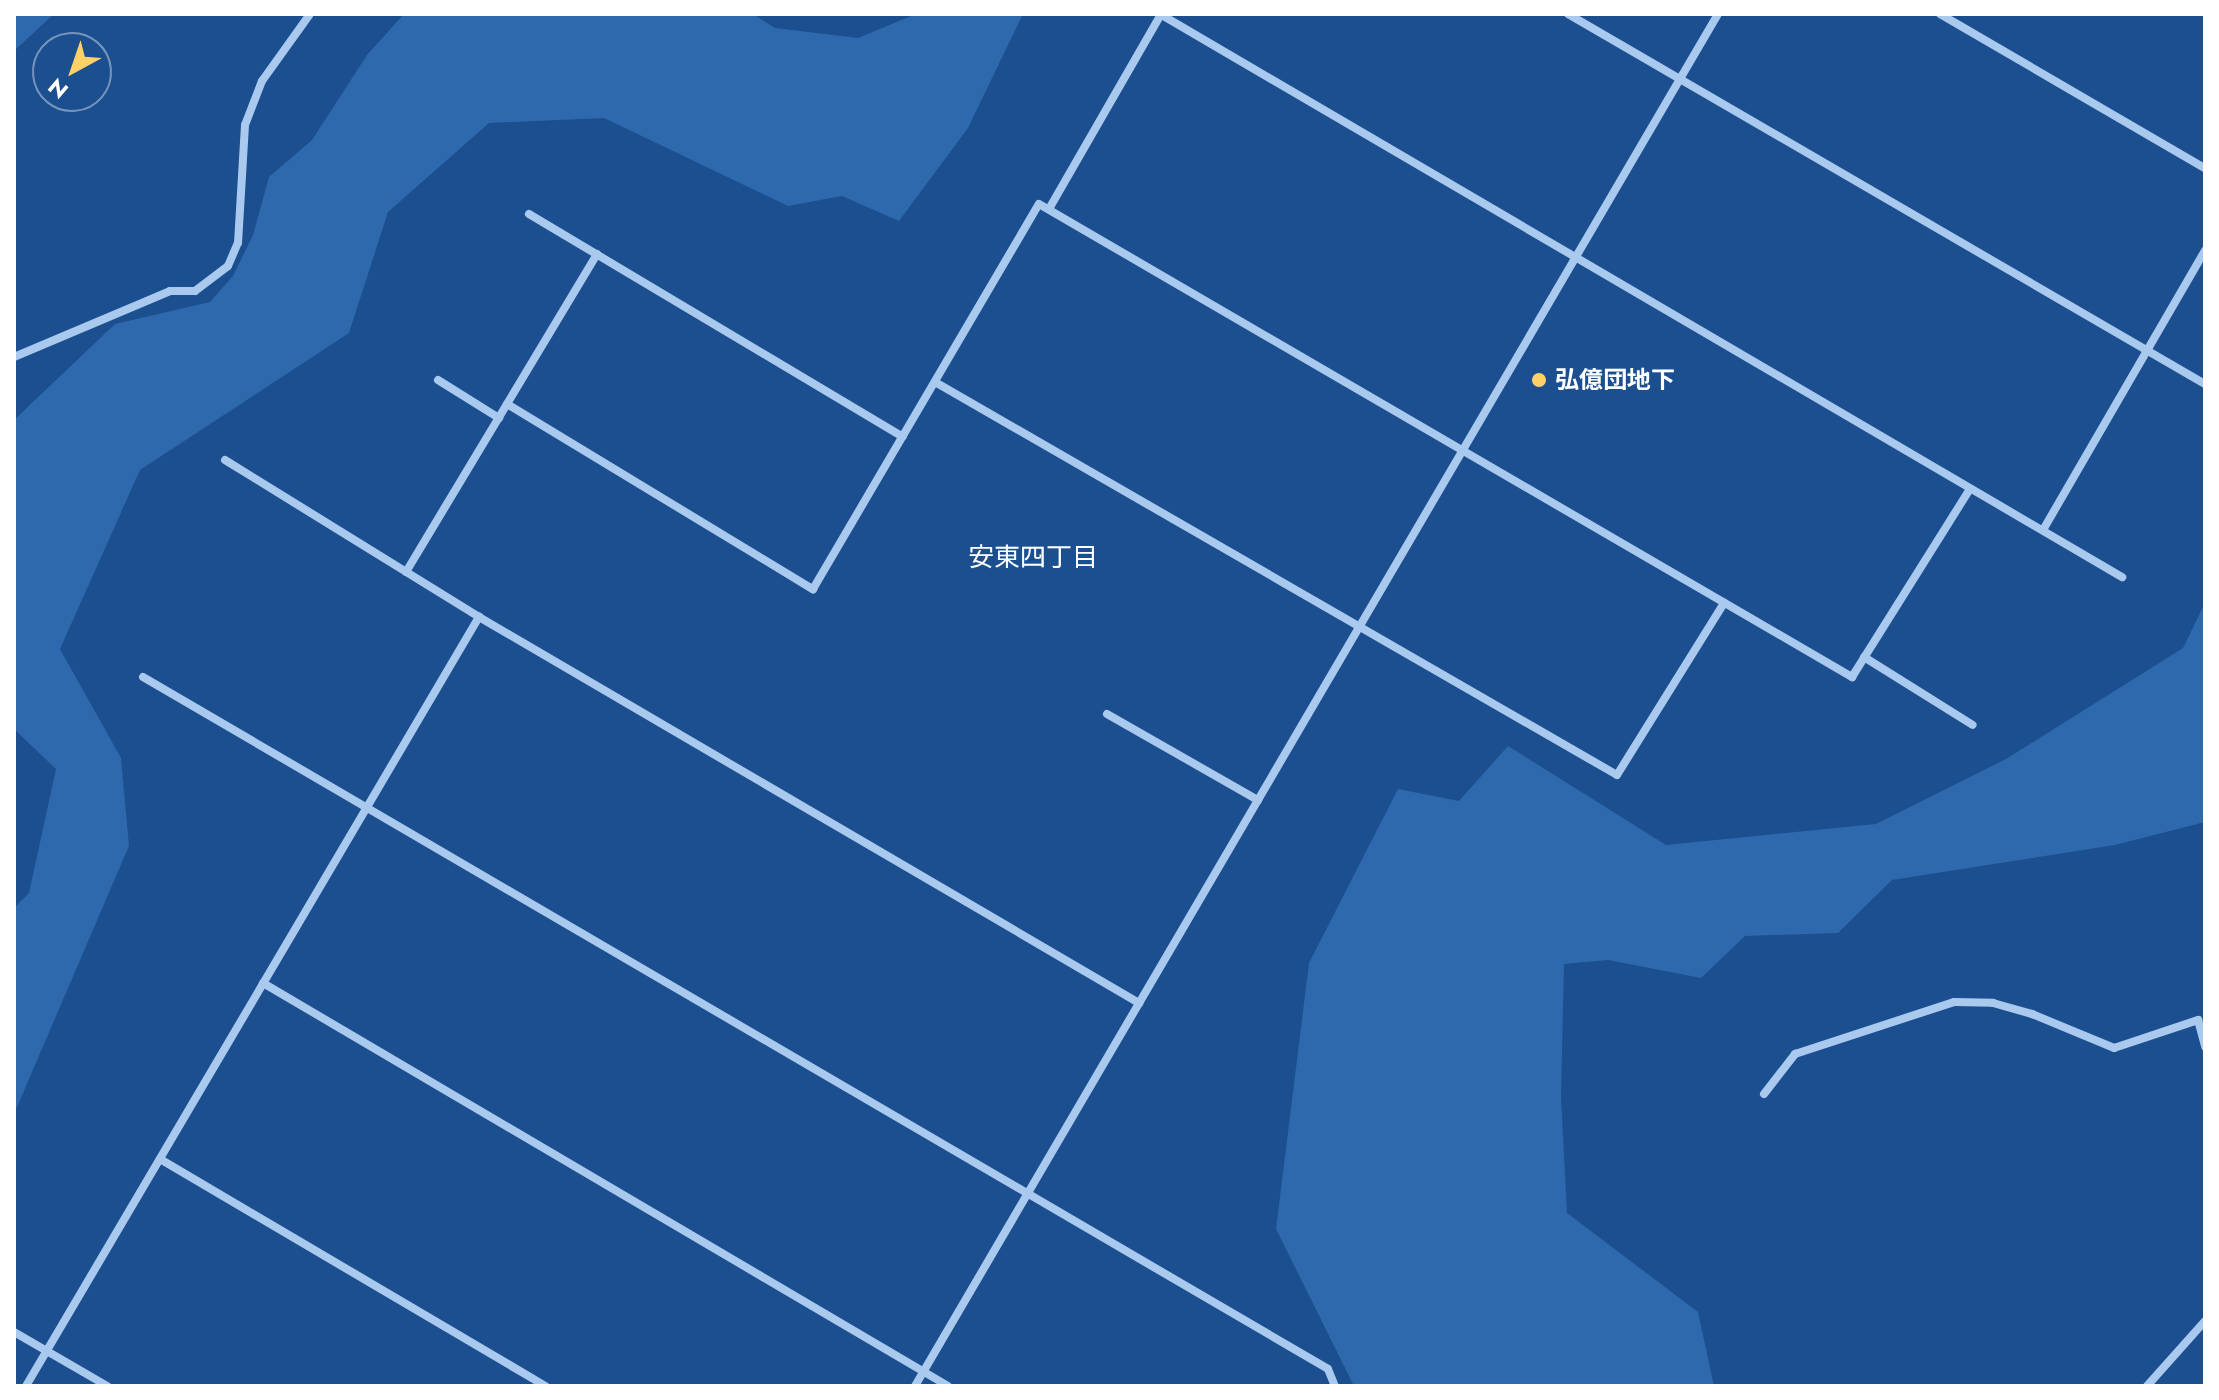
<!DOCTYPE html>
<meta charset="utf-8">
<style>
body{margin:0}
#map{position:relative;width:2219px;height:1400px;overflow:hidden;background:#1b4f8f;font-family:Jost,"Noto Sans JP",sans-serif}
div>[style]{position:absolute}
.green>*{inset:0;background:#2e69ad}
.street>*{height:8px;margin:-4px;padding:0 4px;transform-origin:4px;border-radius:4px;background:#a9c9ee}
.dots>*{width:22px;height:22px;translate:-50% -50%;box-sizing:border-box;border:4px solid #1b4f8f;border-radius:50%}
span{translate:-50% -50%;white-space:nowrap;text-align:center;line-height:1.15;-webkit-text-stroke:8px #1b4f8f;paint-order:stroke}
.poi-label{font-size:24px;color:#fff;font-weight:700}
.left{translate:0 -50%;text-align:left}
.neighbourhood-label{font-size:26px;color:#fff}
.frame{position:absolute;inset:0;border:16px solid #fff;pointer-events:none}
.north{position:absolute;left:32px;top:32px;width:80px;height:80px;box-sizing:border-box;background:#1b4f8f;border:2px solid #7695bc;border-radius:50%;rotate:220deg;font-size:22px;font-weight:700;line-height:32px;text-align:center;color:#fff}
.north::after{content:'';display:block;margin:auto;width:28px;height:36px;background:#ffd166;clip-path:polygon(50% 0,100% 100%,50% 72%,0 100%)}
</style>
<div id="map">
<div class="green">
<i style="clip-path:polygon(14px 14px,54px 14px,14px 51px)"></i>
<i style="clip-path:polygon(404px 14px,753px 14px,775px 28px,858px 38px,916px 14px,1023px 14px,968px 128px,899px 221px,842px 196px,788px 206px,604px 118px,489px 123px,388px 212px,349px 333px,140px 470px,60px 649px,121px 758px,129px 846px,14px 1114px,14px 908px,29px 893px,56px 769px,14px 729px,14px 420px,115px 324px,210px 302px,233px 276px,253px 235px,269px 177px,312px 140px,367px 55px)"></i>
<i style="clip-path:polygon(2205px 603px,2205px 822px,2115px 845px,1892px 880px,1838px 933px,1745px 936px,1701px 978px,1608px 960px,1564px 964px,1561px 1097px,1567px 1213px,1698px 1312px,1714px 1386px,1354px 1386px,1276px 1229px,1309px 963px,1398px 789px,1459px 801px,1508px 746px,1666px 845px,1876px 824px,2006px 759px,2183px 648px)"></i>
</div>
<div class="street">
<i style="left:1160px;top:14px;width:1115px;rotate:30.34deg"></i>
<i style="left:1568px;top:14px;width:737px;rotate:30.15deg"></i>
<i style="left:1940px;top:14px;width:306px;rotate:30.2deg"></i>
<i style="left:1049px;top:209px;width:225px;rotate:-60.1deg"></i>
<i style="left:529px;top:214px;width:435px;rotate:30.8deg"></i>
<i style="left:14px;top:357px;width:169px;rotate:-22.9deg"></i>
<i style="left:170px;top:291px;width:25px"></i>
<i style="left:195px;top:291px;width:41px;rotate:-37.1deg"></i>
<i style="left:228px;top:266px;width:25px;rotate:-67deg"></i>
<i style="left:238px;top:243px;width:118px;rotate:-86.6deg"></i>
<i style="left:245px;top:125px;width:47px;rotate:-68.9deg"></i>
<i style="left:262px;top:81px;width:82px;rotate:-54.4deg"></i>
<i style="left:438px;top:380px;width:72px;rotate:31.9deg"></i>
<i style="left:935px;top:382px;width:787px;rotate:29.95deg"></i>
<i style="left:1617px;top:775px;width:203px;rotate:-58.1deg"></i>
<i style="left:507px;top:404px;width:358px;rotate:31.2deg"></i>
<i style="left:813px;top:589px;width:446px;rotate:-59.6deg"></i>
<i style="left:1039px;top:204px;width:941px;rotate:30.19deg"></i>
<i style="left:1852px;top:677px;width:222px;rotate:-57.9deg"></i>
<i style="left:225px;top:460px;width:299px;rotate:31.7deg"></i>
<i style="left:2043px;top:530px;width:323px;rotate:-59.9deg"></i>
<i style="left:406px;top:572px;width:371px;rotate:-59deg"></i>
<i style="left:1864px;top:657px;width:128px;rotate:32deg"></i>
<i style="left:143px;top:677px;width:1372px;rotate:30.28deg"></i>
<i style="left:1328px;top:1369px;width:18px;rotate:68deg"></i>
<i style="left:1107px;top:714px;width:174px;rotate:29.7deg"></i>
<i style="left:263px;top:983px;width:795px;rotate:30.47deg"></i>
<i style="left:1764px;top:1094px;width:51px;rotate:-52.2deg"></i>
<i style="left:1795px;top:1054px;width:167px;rotate:-18.1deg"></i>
<i style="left:1954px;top:1002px;width:39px;rotate:1deg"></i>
<i style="left:1993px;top:1003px;width:41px;rotate:15.8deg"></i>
<i style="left:2032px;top:1014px;width:89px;rotate:22.5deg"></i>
<i style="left:2114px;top:1048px;width:89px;rotate:-18.4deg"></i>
<i style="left:2198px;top:1020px;width:28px;rotate:75deg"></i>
<i style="left:160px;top:1159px;width:448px;rotate:30.5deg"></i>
<i style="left:14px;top:1332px;width:108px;rotate:30.1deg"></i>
<i style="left:26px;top:1386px;width:893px;rotate:-59.5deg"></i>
<i style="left:479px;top:617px;width:765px;rotate:30.32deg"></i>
<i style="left:915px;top:1386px;width:1590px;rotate:-59.66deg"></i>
<i style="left:2147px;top:1386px;width:87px;rotate:-48.3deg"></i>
</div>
<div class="dots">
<i style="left:1539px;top:380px;background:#ffd166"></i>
</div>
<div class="poi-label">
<span class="left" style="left:1555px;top:380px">弘億団地下</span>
</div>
<div class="neighbourhood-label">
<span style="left:1033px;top:558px">安東四丁目</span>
</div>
<div class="frame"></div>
<div class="north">N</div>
</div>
